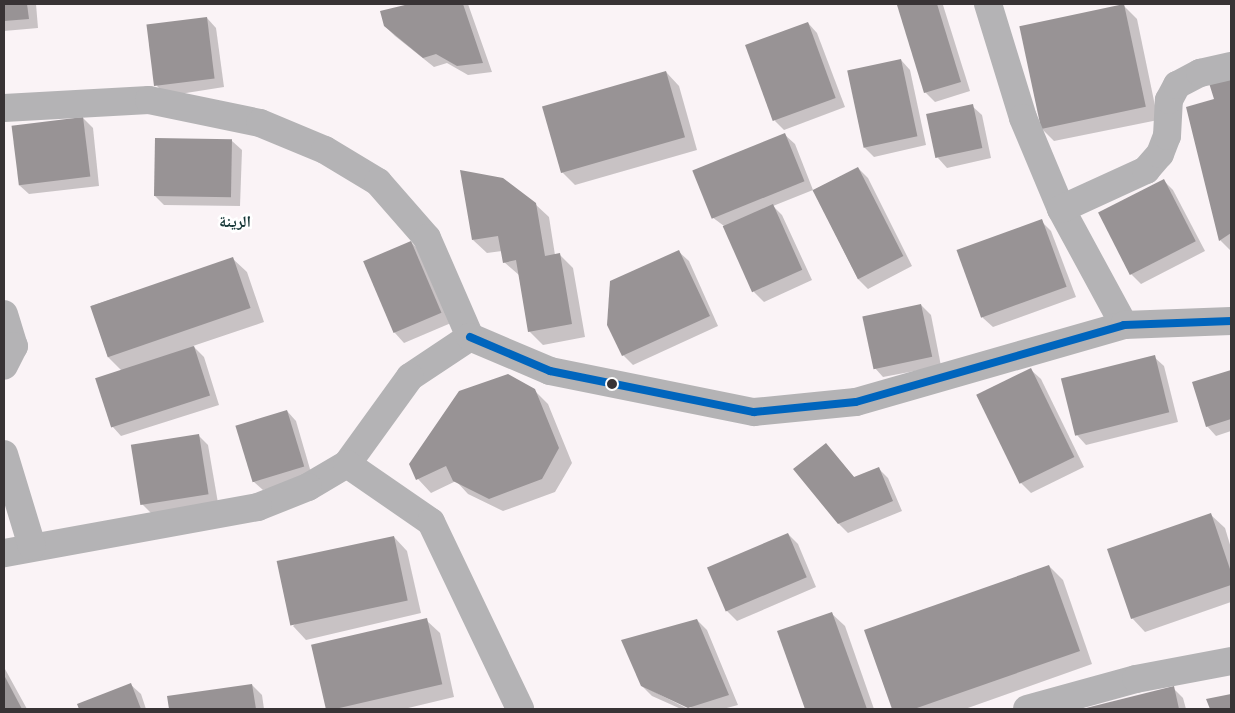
<!DOCTYPE html>
<meta charset="utf-8">
<style>
body{margin:0}
#map{position:relative;width:1235px;height:713px;overflow:hidden;background:#faf3f6;font-family:"Fira Sans Condensed","Noto Naskh Arabic",sans-serif}
div>[style]{position:absolute}
.shadow>*{inset:0;background:#0003}
.building>*{inset:0;background:#989395;transform-origin:0 0}
.street>*{height:28px;margin:-14px;padding:0 14px;transform-origin:14px;border-radius:14px;background:#b4b3b5}
.bus-1>*{height:8px;margin:-4px;padding:0 4px;transform-origin:4px;border-radius:4px;background:#0065bd}
.dots>*{width:14px;height:14px;translate:-50% -50%;box-sizing:border-box;border:2px solid #fff;border-radius:50%}
span{translate:-50% -50%;white-space:nowrap;text-align:center;line-height:1.15;-webkit-text-stroke:5px #fff;paint-order:stroke}
.quarter-label{font-size:16px;color:#173939;font-weight:700}
.frame{position:absolute;inset:0;border:5px solid #383335;pointer-events:none}
</style>
<div id="map">
<div class="shadow">
<i style="clip-path:polygon(4px 4px,36px 4px,38px 28px,4px 31px)"></i>
<i style="clip-path:polygon(414px 4px,468px 4px,492px 72px,468px 75px,447px 63px,434px 67px,395px 36px,385px 26px,381px 12px)"></i>
<i style="clip-path:polygon(907px 4px,943px 5px,970px 91px,935px 102px,925px 92px,899px 6px)"></i>
<i style="clip-path:polygon(1124px 6px,1137px 19px,1158px 120px,1054px 141px,1041px 128px)"></i>
<i style="clip-path:polygon(207px 18px,216px 28px,224px 87px,167px 96px,157px 86px)"></i>
<i style="clip-path:polygon(808px 23px,817px 33px,845px 107px,784px 130px,775px 121px)"></i>
<i style="clip-path:polygon(901px 60px,910px 70px,926px 145px,874px 157px,864px 147px)"></i>
<i style="clip-path:polygon(666px 72px,679px 86px,697px 150px,575px 185px,562px 172px)"></i>
<i style="clip-path:polygon(1231px 80px,1231px 251px,1220px 240px,1188px 108px,1215px 100px,1211px 84px)"></i>
<i style="clip-path:polygon(972px 106px,982px 115px,991px 158px,947px 168px,938px 158px)"></i>
<i style="clip-path:polygon(83px 118px,93px 128px,99px 186px,29px 194px,19px 185px)"></i>
<i style="clip-path:polygon(785px 135px,795px 144px,813px 190px,858px 168px,868px 178px,912px 266px,868px 289px,858px 279px,813px 190px,773px 206px,782px 215px,812px 280px,764px 302px,754px 292px,724px 226px,712px 217px)"></i>
<i style="clip-path:polygon(232px 141px,242px 150px,240px 206px,164px 205px,155px 196px)"></i>
<i style="clip-path:polygon(1163px 180px,1173px 190px,1205px 251px,1141px 284px,1131px 274px)"></i>
<i style="clip-path:polygon(535px 204px,549px 217px,555px 255px,559px 254px,573px 268px,585px 337px,543px 345px,529px 331px,519px 275px,504px 262px,502px 251px,487px 253px,473px 240px)"></i>
<i style="clip-path:polygon(1041px 221px,1051px 231px,1076px 297px,993px 327px,983px 318px,958px 251px)"></i>
<i style="clip-path:polygon(411px 242px,421px 252px,451px 323px,404px 343px,395px 333px)"></i>
<i style="clip-path:polygon(679px 252px,689px 261px,718px 326px,633px 365px,623px 355px)"></i>
<i style="clip-path:polygon(233px 259px,247px 272px,264px 322px,193px 346px,204px 357px,219px 405px,121px 436px,112px 426px,121px 370px,108px 357px,91px 306px)"></i>
<i style="clip-path:polygon(921px 305px,931px 315px,941px 366px,883px 377px,874px 367px)"></i>
<i style="clip-path:polygon(1154px 357px,1164px 366px,1178px 422px,1086px 445px,1077px 435px)"></i>
<i style="clip-path:polygon(1031px 370px,1041px 379px,1084px 467px,1031px 493px,1021px 483px)"></i>
<i style="clip-path:polygon(1231px 371px,1231px 431px,1216px 436px,1207px 426px,1193px 383px)"></i>
<i style="clip-path:polygon(534px 390px,548px 404px,572px 463px,555px 492px,503px 511px,468px 494px,456px 481px,431px 493px,418px 479px,411px 464px)"></i>
<i style="clip-path:polygon(287px 411px,296px 421px,312px 476px,263px 490px,253px 481px)"></i>
<i style="clip-path:polygon(198px 435px,208px 445px,218px 503px,152px 514px,142px 504px)"></i>
<i style="clip-path:polygon(826px 445px,855px 478px,879px 469px,888px 478px,902px 511px,848px 533px,839px 524px)"></i>
<i style="clip-path:polygon(1211px 515px,1225px 528px,1231px 548px,1231px 602px,1145px 632px,1132px 618px)"></i>
<i style="clip-path:polygon(788px 534px,798px 544px,816px 587px,737px 621px,727px 611px,709px 568px)"></i>
<i style="clip-path:polygon(394px 537px,407px 551px,421px 613px,306px 640px,293px 626px)"></i>
<i style="clip-path:polygon(1049px 566px,1063px 580px,1092px 664px,965px 709px,893px 709px,866px 631px)"></i>
<i style="clip-path:polygon(831px 613px,845px 626px,874px 709px,807px 709px,779px 632px)"></i>
<i style="clip-path:polygon(426px 620px,440px 633px,454px 697px,404px 709px,327px 709px,312px 646px)"></i>
<i style="clip-path:polygon(697px 620px,707px 630px,738px 705px,723px 709px,694px 709px,647px 688px,688px 709px,681px 709px,652px 696px,642px 686px)"></i>
<i style="clip-path:polygon(4px 667px,5px 669px,27px 709px,4px 709px)"></i>
<i style="clip-path:polygon(131px 685px,141px 694px,146px 709px,80px 709px,79px 705px)"></i>
<i style="clip-path:polygon(252px 685px,262px 695px,264px 709px,170px 709px,168px 697px)"></i>
<i style="clip-path:polygon(1173px 688px,1183px 698px,1186px 709px,1085px 709px)"></i>
</div>
<div class="building">
<i style="clip-path:polygon(4px 4px,27px 4px,29px 19px,4px 21px)"></i>
<i style="clip-path:polygon(409px 4px,463px 4px,483px 63px,457px 66px,436px 54px,423px 58px,384px 26px,380px 11px)"></i>
<i style="clip-path:polygon(902px 4px,937px 4px,961px 82px,924px 93px,897px 5px)"></i>
<i style="left:1124px;top:4px;width:105px;height:107px;rotate:78deg"></i>
<i style="left:207px;top:17px;width:62px;height:61px;rotate:83deg"></i>
<i style="left:808px;top:22px;width:81px;height:67px;rotate:70deg"></i>
<i style="left:901px;top:59px;width:79px;height:55px;rotate:78deg"></i>
<i style="left:666px;top:71px;width:69px;height:129px;rotate:74deg"></i>
<i style="clip-path:polygon(1231px 79px,1231px 233px,1219px 241px,1186px 107px,1214px 99px,1209px 83px)"></i>
<i style="left:973px;top:104px;width:45px;height:48px;rotate:78deg"></i>
<i style="left:83px;top:117px;width:60px;height:72px;rotate:83deg"></i>
<i style="left:785px;top:133px;width:52px;height:100px;rotate:68deg"></i>
<i style="left:155px;top:138px;width:77px;height:58px;rotate:1deg"></i>
<i style="left:858px;top:167px;width:100px;height:51px;rotate:63deg"></i>
<i style="clip-path:polygon(460px 170px,503px 178px,536px 203px,545px 256px,560px 253px,572px 324px,528px 332px,516px 260px,503px 263px,498px 236px,472px 240px)"></i>
<i style="left:1164px;top:179px;width:70px;height:74px;rotate:63deg"></i>
<i style="left:773px;top:204px;width:72px;height:55px;rotate:66deg"></i>
<i style="left:1042px;top:219px;width:72px;height:91px;rotate:70deg"></i>
<i style="left:411px;top:241px;width:78px;height:52px;rotate:67deg"></i>
<i style="clip-path:polygon(679px 250px,710px 316px,622px 356px,607px 325px,610px 281px)"></i>
<i style="left:233px;top:257px;width:54px;height:151px;rotate:71deg"></i>
<i style="left:921px;top:304px;width:54px;height:60px;rotate:78deg"></i>
<i style="left:194px;top:346px;width:52px;height:104px;rotate:72deg"></i>
<i style="left:1155px;top:355px;width:59px;height:97px;rotate:76deg"></i>
<i style="left:1031px;top:368px;width:99px;height:61px;rotate:64deg"></i>
<i style="clip-path:polygon(1231px 370px,1231px 419px,1206px 427px,1192px 382px)"></i>
<i style="clip-path:polygon(508px 374px,535px 389px,559px 448px,542px 479px,489px 499px,453px 481px,446px 466px,416px 480px,409px 464px,459px 391px)"></i>
<i style="left:287px;top:410px;width:59px;height:54px;rotate:73deg"></i>
<i style="left:199px;top:434px;width:61px;height:69px;rotate:81deg"></i>
<i style="clip-path:polygon(826px 443px,854px 477px,879px 467px,893px 501px,838px 524px,793px 469px)"></i>
<i style="clip-path:polygon(1211px 513px,1231px 572px,1231px 585px,1131px 619px,1107px 549px)"></i>
<i style="left:788px;top:533px;width:48px;height:88px;rotate:67deg"></i>
<i style="left:394px;top:536px;width:66px;height:120px;rotate:78deg"></i>
<i style="clip-path:polygon(1049px 565px,1080px 651px,914px 709px,892px 709px,864px 630px)"></i>
<i style="clip-path:polygon(832px 612px,867px 709px,805px 709px,777px 631px)"></i>
<i style="left:427px;top:618px;width:68px;height:119px;rotate:77deg"></i>
<i style="clip-path:polygon(697px 619px,729px 695px,688px 708px,641px 686px,621px 640px)"></i>
<i style="clip-path:polygon(4px 675px,22px 709px,4px 709px)"></i>
<i style="clip-path:polygon(131px 683px,141px 709px,79px 709px,77px 704px)"></i>
<i style="clip-path:polygon(252px 684px,256px 709px,169px 709px,167px 696px)"></i>
<i style="clip-path:polygon(1174px 686px,1179px 709px,1082px 709px)"></i>
<i style="clip-path:polygon(1231px 694px,1231px 709px,1210px 709px,1206px 699px)"></i>
</div>
<div class="street">
<i style="left:988px;top:4px;width:119px;rotate:72.9deg"></i>
<i style="left:1023px;top:118px;width:99px;rotate:67.3deg"></i>
<i style="left:1061px;top:209px;width:132px;rotate:61.5deg"></i>
<i style="left:4px;top:108px;width:145px;rotate:-3.2deg"></i>
<i style="left:149px;top:100px;width:113px;rotate:11.7deg"></i>
<i style="left:260px;top:123px;width:70px;rotate:22.6deg"></i>
<i style="left:325px;top:150px;width:62px;rotate:31.1deg"></i>
<i style="left:378px;top:182px;width:74px;rotate:48.8deg"></i>
<i style="left:427px;top:238px;width:108px;rotate:66.5deg"></i>
<i style="left:470px;top:337px;width:72px;rotate:146.3deg"></i>
<i style="left:410px;top:377px;width:107px;rotate:125.9deg"></i>
<i style="left:347px;top:464px;width:45px;rotate:149.5deg"></i>
<i style="left:308px;top:487px;width:54px;rotate:158.2deg"></i>
<i style="left:258px;top:507px;width:258px;rotate:169.7deg"></i>
<i style="left:1061px;top:209px;width:94px;rotate:-24.6deg"></i>
<i style="left:1146px;top:170px;width:21px;rotate:-49deg"></i>
<i style="left:1160px;top:154px;width:19px;rotate:-69deg"></i>
<i style="left:1167px;top:136px;width:36px;rotate:-87deg"></i>
<i style="left:1169px;top:100px;width:17px;rotate:-62deg"></i>
<i style="left:1177px;top:85px;width:26px;rotate:-28deg"></i>
<i style="left:1200px;top:73px;width:32px;rotate:-13deg"></i>
<i style="left:4px;top:314px;width:34px;rotate:73deg"></i>
<i style="left:14px;top:346px;width:22px;rotate:117deg"></i>
<i style="left:470px;top:337px;width:87px;rotate:23deg"></i>
<i style="left:550px;top:371px;width:208px;rotate:11.4deg"></i>
<i style="left:754px;top:412px;width:102px;rotate:-5.6deg"></i>
<i style="left:856px;top:402px;width:279px;rotate:-16deg"></i>
<i style="left:1124px;top:325px;width:107px;rotate:-2.1deg"></i>
<i style="left:4px;top:454px;width:96px;rotate:73.1deg"></i>
<i style="left:347px;top:464px;width:102px;rotate:34.6deg"></i>
<i style="left:431px;top:522px;width:207px;rotate:64.5deg"></i>
<i style="left:1027px;top:709px;width:113px;rotate:-15.4deg"></i>
<i style="left:1136px;top:679px;width:97px;rotate:-10.7deg"></i>
</div>
<div class="bus-1">
<i style="left:470px;top:337px;width:87px;rotate:23deg"></i>
<i style="left:550px;top:371px;width:208px;rotate:11.4deg"></i>
<i style="left:754px;top:412px;width:102px;rotate:-5.6deg"></i>
<i style="left:856px;top:402px;width:279px;rotate:-16deg"></i>
<i style="left:1124px;top:325px;width:107px;rotate:-2.1deg"></i>
</div>
<div class="dots">
<i style="left:612px;top:384px;background:#383335"></i>
</div>
<div class="quarter-label">
<span style="left:235px;top:222px">الرينة</span>
</div>
<div class="frame"></div>
</div>
